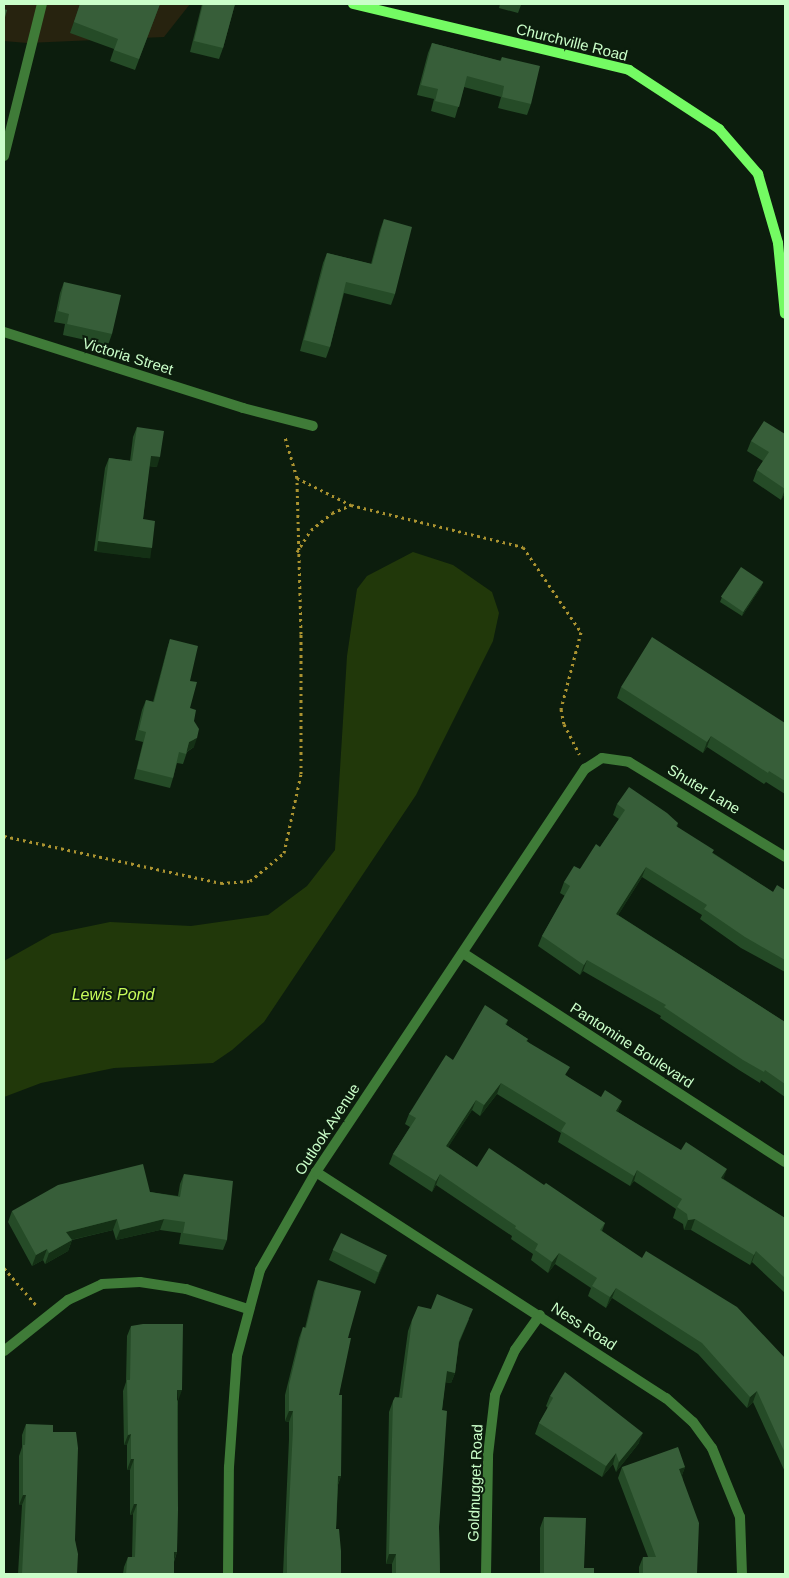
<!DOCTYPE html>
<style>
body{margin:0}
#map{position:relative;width:789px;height:1578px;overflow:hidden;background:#0c1d0d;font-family:Arial,sans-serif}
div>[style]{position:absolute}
.green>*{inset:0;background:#27230f}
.water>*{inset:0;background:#21380a}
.path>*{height:3px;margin-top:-1.5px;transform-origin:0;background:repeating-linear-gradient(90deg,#ab9330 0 2.5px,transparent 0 6.5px)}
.street>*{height:10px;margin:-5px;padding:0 5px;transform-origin:5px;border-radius:5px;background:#3f7b38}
.secondary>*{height:10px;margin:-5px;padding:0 5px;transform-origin:5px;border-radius:5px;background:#74fb63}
.wall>*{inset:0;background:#254b27}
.shaded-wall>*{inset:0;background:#143015;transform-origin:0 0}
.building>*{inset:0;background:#375e39;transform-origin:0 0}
span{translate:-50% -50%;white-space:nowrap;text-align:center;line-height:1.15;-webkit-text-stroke:4px #0c1d0d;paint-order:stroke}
.street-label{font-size:15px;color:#cafec9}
.water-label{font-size:16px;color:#c7fb5a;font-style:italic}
.frame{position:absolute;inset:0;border:5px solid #cafec9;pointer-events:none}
</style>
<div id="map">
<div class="green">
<i style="clip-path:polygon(4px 4px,190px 4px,164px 37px,27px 43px,4px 41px)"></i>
</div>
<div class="water">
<i style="clip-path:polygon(413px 552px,453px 565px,492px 592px,499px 613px,493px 641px,416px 795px,264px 1022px,232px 1050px,213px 1063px,114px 1068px,41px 1083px,4px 1097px,4px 961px,52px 934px,110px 922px,191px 926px,268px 915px,307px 886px,335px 850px,347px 656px,357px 589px,367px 576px)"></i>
</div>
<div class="path">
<i style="left:297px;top:478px;width:60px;rotate:26.6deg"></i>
<i style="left:351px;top:505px;width:177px;rotate:13.7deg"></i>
<i style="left:523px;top:547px;width:103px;rotate:55.7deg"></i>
<i style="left:581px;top:632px;width:80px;rotate:104.6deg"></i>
<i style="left:561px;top:709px;width:15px;rotate:79deg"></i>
<i style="left:564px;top:724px;width:34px;rotate:63deg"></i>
<i style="left:297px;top:552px;width:26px;rotate:-58deg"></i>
<i style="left:311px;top:530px;width:27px;rotate:-39deg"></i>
<i style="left:332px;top:513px;width:21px;rotate:-23deg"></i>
<i style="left:4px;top:836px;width:222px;rotate:12.2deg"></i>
<i style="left:221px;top:883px;width:29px;rotate:-4deg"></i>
<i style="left:250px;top:881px;width:44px;rotate:-39.5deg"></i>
<i style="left:284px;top:853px;width:81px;rotate:-77.9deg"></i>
<i style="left:301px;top:774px;width:140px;rotate:-90deg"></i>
<i style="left:301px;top:634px;width:156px;rotate:-91.5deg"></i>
<i style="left:297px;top:478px;width:43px;rotate:-106.3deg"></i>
<i style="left:4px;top:1268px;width:49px;rotate:49.1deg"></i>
</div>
<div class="street">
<i style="left:4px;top:156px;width:157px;rotate:-76deg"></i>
<i style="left:4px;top:332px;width:251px;rotate:17.6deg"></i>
<i style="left:243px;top:408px;width:72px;rotate:14.4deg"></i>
<i style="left:463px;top:953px;width:384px;rotate:33deg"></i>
<i style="left:316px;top:1172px;width:417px;rotate:32.9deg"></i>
<i style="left:666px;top:1398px;width:36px;rotate:42deg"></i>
<i style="left:693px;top:1422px;width:32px;rotate:54deg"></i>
<i style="left:712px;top:1448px;width:74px;rotate:67.9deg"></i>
<i style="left:740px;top:1517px;width:57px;rotate:88deg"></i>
<i style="left:4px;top:1351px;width:82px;rotate:-38.6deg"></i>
<i style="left:68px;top:1300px;width:38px;rotate:-25deg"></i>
<i style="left:102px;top:1284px;width:38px;rotate:-3deg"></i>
<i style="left:140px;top:1282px;width:47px;rotate:8.7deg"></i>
<i style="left:186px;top:1289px;width:65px;rotate:17.9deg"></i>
<i style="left:228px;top:1574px;width:107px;rotate:-89.5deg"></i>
<i style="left:229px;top:1467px;width:111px;rotate:-85.9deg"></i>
<i style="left:237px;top:1356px;width:89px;rotate:-75deg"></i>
<i style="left:260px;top:1270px;width:113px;rotate:-60.3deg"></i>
<i style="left:316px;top:1172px;width:485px;rotate:-56.3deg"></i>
<i style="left:585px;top:769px;width:20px;rotate:-33deg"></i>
<i style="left:602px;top:758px;width:27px;rotate:8deg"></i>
<i style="left:629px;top:762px;width:183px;rotate:31.3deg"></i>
<i style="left:486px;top:1574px;width:119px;rotate:-89deg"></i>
<i style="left:488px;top:1455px;width:60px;rotate:-83.3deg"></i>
<i style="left:495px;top:1395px;width:49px;rotate:-66deg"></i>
<i style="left:515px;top:1350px;width:43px;rotate:-54.5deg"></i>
</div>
<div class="secondary">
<i style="left:353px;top:4px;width:284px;rotate:13.4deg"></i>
<i style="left:629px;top:70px;width:108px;rotate:33.2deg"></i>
<i style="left:719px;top:129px;width:60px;rotate:49.1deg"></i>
<i style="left:758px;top:174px;width:72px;rotate:73.8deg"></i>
<i style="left:778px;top:243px;width:71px;rotate:84.4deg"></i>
</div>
<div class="wall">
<i style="clip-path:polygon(80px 4px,160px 4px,135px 70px,110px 61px,114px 49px,70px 33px)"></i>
<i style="clip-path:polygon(202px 4px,235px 4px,223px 48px,219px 59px,190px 52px)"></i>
<i style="clip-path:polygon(500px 4px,524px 4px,523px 5px,521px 5px,518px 13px,499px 8px)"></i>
<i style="clip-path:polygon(432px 43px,500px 61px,502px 57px,531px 104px,527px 115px,498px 108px,501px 97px,464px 87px,455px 118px,431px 111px,434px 99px,417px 95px,428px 53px)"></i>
<i style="clip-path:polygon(384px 219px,395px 294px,391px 305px,344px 293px,330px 347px,326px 358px,300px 351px,323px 263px,327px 253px,371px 264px,380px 230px)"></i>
<i style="clip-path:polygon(64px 282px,112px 334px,108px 345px,63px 335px,65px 324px,54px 322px,60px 293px)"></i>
<i style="clip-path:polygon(137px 427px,157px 467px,149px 466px,143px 519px,148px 558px,94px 551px,105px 468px,109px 458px,130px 461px,133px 437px)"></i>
<i style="clip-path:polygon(785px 434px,785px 493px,781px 500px,753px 481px,757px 470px,763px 461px,747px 451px,751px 441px)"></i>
<i style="clip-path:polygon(763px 582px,761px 587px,742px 616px,720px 602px,722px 597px)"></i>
<i style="clip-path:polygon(170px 639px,190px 681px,190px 708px,194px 721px,194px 747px,187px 752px,183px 764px,177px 763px,173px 778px,170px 788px,134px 779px,143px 742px,135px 740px,142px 710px,146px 700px,153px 702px,167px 649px)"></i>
<i style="clip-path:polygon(621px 687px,785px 723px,785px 794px,766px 782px,764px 784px,707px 747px,703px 753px,617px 698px)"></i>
<i style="clip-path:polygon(617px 804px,678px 823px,677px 827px,713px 853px,773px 892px,785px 890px,785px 972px,741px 948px,700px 919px,702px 915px,642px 877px,618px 915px,785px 1022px,785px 1097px,761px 1080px,760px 1083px,739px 1070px,660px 1018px,661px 1016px,583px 971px,580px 975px,538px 946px,542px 936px,565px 896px,560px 893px,564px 882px,580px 869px,600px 847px,619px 819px,613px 815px)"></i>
<i style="clip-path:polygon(508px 1020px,506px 1025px,528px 1039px,527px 1041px,567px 1076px,618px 1112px,785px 1218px,785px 1293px,752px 1262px,750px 1265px,691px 1230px,684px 1230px,683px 1224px,673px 1218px,676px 1209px,634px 1181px,630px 1186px,558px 1142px,561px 1133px,497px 1094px,480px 1116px,472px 1110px,448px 1147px,477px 1167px,544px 1185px,605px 1223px,602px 1231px,785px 1358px,785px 1472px,753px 1402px,747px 1408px,698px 1354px,612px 1298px,606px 1308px,588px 1296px,591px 1288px,555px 1264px,548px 1273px,531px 1260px,533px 1254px,511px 1239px,512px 1236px,436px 1185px,432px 1192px,389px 1164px,393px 1154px,410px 1127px,405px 1124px,409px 1114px,453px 1060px)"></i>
<i style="clip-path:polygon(184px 1174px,227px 1240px,223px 1250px,179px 1244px,181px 1233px,160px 1230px,116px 1240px,113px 1230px,72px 1240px,68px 1251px,45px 1264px,43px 1260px,32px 1266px,8px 1222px,12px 1211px,150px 1192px,178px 1196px,180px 1184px)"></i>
<i style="clip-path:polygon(333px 1250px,387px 1255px,375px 1284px,329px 1260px)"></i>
<i style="clip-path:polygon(318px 1280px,348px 1338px,339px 1395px,341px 1476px,338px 1485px,336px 1529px,341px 1574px,283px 1574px,289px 1439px,289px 1422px,285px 1421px,285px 1395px,299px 1338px,303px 1327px,305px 1328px,314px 1291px)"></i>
<i style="clip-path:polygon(469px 1319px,459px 1343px,455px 1373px,451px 1383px,445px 1382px,442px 1410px,439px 1527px,440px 1574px,392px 1574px,392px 1564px,386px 1564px,389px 1412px,393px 1401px,399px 1397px,408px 1331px,412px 1320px)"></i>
<i style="clip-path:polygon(131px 1326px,178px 1401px,177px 1552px,174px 1562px,174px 1574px,123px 1574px,124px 1567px,128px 1557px,132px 1557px,133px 1514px,130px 1515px,130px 1470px,127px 1470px,127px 1445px,124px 1445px,123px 1391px,126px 1382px,127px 1336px)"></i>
<i style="clip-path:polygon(550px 1396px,639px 1443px,616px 1472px,613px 1464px,602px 1477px,535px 1434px,539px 1423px,548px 1408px,546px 1406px)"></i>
<i style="clip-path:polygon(26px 1424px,53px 1432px,75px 1540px,77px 1574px,18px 1574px,22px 1505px,19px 1505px,19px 1456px,22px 1447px,22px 1435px)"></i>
<i style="clip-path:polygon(622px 1467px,685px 1467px,682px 1475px,697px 1574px,639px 1574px,639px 1567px,643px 1557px,648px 1557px,618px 1478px)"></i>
<i style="clip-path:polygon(544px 1517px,584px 1568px,594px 1574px,540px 1574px,540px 1528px)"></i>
</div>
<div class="shaded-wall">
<i style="clip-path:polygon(151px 456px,160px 457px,157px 467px,147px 466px)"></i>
<i style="clip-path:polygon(785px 489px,785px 493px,781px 500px)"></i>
<i style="left:98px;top:541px;width:54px;height:11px;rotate:7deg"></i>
<i style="clip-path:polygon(763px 582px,761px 587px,742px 616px,744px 610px)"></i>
<i style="clip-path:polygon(711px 736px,707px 747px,703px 753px,707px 742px)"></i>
<i style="clip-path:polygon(197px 738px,194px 747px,186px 752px,189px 742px)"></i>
<i style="clip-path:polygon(646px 867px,642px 877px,612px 925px,616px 914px)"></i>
<i style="clip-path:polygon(587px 960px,583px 971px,580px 975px,584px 965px)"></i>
<i style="clip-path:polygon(501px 1083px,497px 1094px,480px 1116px,484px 1105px)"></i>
<i style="clip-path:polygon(476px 1100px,472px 1110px,442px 1157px,446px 1146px)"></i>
<i style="clip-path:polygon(622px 1101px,618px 1112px,612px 1122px,616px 1111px)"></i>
<i style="clip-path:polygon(727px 1169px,723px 1180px,721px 1178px)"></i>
<i style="clip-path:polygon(637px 1170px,634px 1181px,630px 1186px,634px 1176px)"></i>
<i style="clip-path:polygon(440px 1174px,436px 1185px,432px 1192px,436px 1181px)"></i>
<i style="clip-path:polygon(117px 1219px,113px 1230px,62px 1242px,66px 1232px)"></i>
<i style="clip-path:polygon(164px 1219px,160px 1230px,116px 1240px,120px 1230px)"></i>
<i style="clip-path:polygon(695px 1219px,691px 1230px,684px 1230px,688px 1220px)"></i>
<i style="clip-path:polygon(72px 1240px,68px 1251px,45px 1264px,49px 1253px)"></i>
<i style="clip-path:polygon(47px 1249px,43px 1260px,32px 1266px,36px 1255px)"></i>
<i style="clip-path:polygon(756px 1251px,752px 1262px,750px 1265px,754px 1255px)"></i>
<i style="clip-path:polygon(559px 1253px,555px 1264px,548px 1273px,552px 1262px)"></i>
<i style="clip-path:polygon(387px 1255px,383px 1266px,375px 1284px,379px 1273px)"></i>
<i style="clip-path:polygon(616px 1288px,612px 1298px,606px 1308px,610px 1297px)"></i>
<i style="clip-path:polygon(447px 1371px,455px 1373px,451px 1383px,443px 1382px)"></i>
<i style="clip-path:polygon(177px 1390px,182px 1390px,178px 1401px)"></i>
<i style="clip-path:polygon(757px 1391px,753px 1402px,747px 1408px,750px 1397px)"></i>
<i style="clip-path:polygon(289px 1411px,293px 1411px,289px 1422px,285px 1421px)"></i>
<i style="clip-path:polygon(643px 1433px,639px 1443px,616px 1472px,619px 1462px)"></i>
<i style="clip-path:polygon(131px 1434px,127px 1445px,124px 1445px,128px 1435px)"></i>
<i style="clip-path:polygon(616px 1453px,613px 1464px,602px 1477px,606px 1466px)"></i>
<i style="clip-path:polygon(131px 1459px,134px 1459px,130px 1470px,127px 1470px)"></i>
<i style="clip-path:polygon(685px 1467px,681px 1478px,679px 1469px)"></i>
<i style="clip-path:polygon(338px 1476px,341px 1476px,337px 1487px)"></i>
<i style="clip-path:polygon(23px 1495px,26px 1495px,22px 1505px,19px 1505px)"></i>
<i style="clip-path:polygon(134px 1504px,137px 1504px,133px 1514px,130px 1515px)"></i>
<i style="clip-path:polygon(174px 1552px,177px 1552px,173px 1563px)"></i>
<i style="clip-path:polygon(389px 1554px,396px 1554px,392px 1564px,386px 1564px)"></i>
</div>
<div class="building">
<i style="clip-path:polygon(80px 4px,160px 4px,139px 59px,114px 50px,118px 39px,74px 22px)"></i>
<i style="clip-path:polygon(203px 4px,235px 4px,223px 48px,194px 41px)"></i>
<i style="clip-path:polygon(4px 9px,7px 10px,4px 21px)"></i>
<i style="clip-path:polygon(432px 43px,501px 61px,502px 57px,540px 66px,531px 104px,502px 97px,504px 86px,467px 76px,459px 107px,435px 101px,438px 89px,421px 85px)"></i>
<i style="clip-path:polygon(384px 219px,412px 227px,395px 294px,346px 282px,330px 347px,304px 340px,327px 253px,372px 264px)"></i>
<i style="clip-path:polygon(64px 282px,121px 295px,112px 334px,67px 324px,69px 314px,58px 311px)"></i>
<i style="clip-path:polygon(764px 421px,785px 434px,785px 489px,757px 470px,769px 452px,751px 441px)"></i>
<i style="clip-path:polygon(137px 427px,164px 431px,160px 457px,151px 456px,143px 519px,155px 521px,152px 548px,98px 541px,109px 458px,132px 461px)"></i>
<i style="left:741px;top:567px;width:27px;height:36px;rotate:34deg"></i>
<i style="clip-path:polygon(652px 637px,785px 723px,785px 781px,769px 771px,768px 773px,711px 736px,707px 742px,621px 687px)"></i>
<i style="clip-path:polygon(170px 639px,198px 646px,190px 681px,197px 682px,190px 708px,196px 710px,194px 721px,199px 729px,197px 738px,189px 742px,186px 754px,179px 752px,173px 778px,137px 769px,146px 732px,139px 730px,146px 700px,154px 702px)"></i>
<i style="clip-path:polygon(629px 787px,667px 813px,678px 823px,676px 826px,714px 850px,712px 853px,773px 892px,777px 885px,785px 890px,785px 960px,745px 937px,704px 909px,707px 905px,646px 867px,616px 914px,785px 1022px,785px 1084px,765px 1070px,764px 1072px,743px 1060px,664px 1007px,666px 1005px,587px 960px,584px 965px,542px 936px,570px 886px,564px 882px,574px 866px,580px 869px,596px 844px,600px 847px,625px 810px,617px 804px)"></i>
<i style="clip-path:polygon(485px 1005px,508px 1020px,505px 1024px,528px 1039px,526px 1041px,570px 1067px,565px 1075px,601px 1097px,605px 1090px,622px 1101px,616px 1111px,681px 1150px,686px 1142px,727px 1169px,721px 1178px,785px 1218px,785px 1278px,756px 1251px,754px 1255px,695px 1219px,688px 1220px,687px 1214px,677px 1207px,682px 1199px,637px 1170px,634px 1176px,561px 1131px,566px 1123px,501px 1083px,484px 1105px,476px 1100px,446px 1146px,477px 1167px,489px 1148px,544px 1185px,546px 1183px,605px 1223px,600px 1230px,642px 1258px,646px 1251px,737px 1307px,785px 1358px,785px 1453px,757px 1391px,750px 1397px,702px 1343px,616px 1288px,610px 1297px,592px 1286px,597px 1278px,559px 1253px,552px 1262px,535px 1250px,538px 1244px,515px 1228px,516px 1226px,440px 1174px,436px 1181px,393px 1154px,416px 1118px,409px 1114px,434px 1074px,446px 1055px,453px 1060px)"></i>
<i style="clip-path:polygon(143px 1164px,150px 1192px,180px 1197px,184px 1174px,233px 1181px,227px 1240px,183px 1233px,185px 1222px,164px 1219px,120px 1230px,117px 1219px,66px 1232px,72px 1240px,49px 1253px,47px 1249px,36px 1255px,12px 1211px,58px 1185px)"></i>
<i style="left:341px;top:1233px;width:51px;height:19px;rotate:26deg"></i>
<i style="clip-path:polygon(318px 1280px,361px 1291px,348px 1338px,351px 1338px,339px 1395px,342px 1395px,341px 1476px,338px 1476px,336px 1529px,339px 1529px,341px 1551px,341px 1574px,287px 1574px,287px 1548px,293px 1429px,293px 1411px,289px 1411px,289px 1385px,303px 1327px,306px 1328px)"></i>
<i style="clip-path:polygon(437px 1294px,473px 1309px,459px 1341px,455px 1373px,447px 1371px,442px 1410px,447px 1411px,439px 1527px,440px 1574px,396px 1574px,396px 1554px,389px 1554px,393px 1401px,395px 1397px,402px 1398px,412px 1320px,418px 1306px,431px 1309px)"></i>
<i style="clip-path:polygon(143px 1324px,183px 1324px,182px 1390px,177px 1390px,178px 1510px,177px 1552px,174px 1552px,174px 1574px,126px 1574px,127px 1562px,128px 1557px,135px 1557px,137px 1504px,134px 1504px,134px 1459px,131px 1459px,131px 1434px,128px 1435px,127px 1380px,130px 1380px,131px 1326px)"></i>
<i style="clip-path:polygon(565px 1372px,643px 1433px,619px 1462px,616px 1453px,606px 1466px,539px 1423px,553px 1398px,550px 1396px)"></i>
<i style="clip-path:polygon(26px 1424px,53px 1425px,53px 1432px,76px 1432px,78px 1448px,75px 1540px,78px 1554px,77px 1574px,22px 1574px,26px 1495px,23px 1495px,23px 1445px,25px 1445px)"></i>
<i style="clip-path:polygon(678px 1447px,685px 1467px,679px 1469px,699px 1523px,697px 1574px,643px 1574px,643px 1557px,656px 1557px,622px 1467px)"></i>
<i style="clip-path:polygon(544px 1517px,586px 1518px,584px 1568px,594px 1568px,594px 1574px,544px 1574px)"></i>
</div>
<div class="street-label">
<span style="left:572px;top:42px;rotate:14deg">Churchville Road</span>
<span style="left:128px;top:356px;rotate:17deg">Victoria Street</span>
<span style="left:704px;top:789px;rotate:31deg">Shuter Lane</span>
<span style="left:632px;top:1045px;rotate:33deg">Pantomine Boulevard</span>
<span style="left:327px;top:1129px;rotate:-57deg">Outlook Avenue</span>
<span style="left:584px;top:1326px;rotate:33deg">Ness Road</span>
<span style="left:475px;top:1483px;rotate:-88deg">Goldnugget Road</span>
</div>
<div class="water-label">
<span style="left:113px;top:995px">Lewis Pond</span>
</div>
<div class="frame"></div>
</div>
